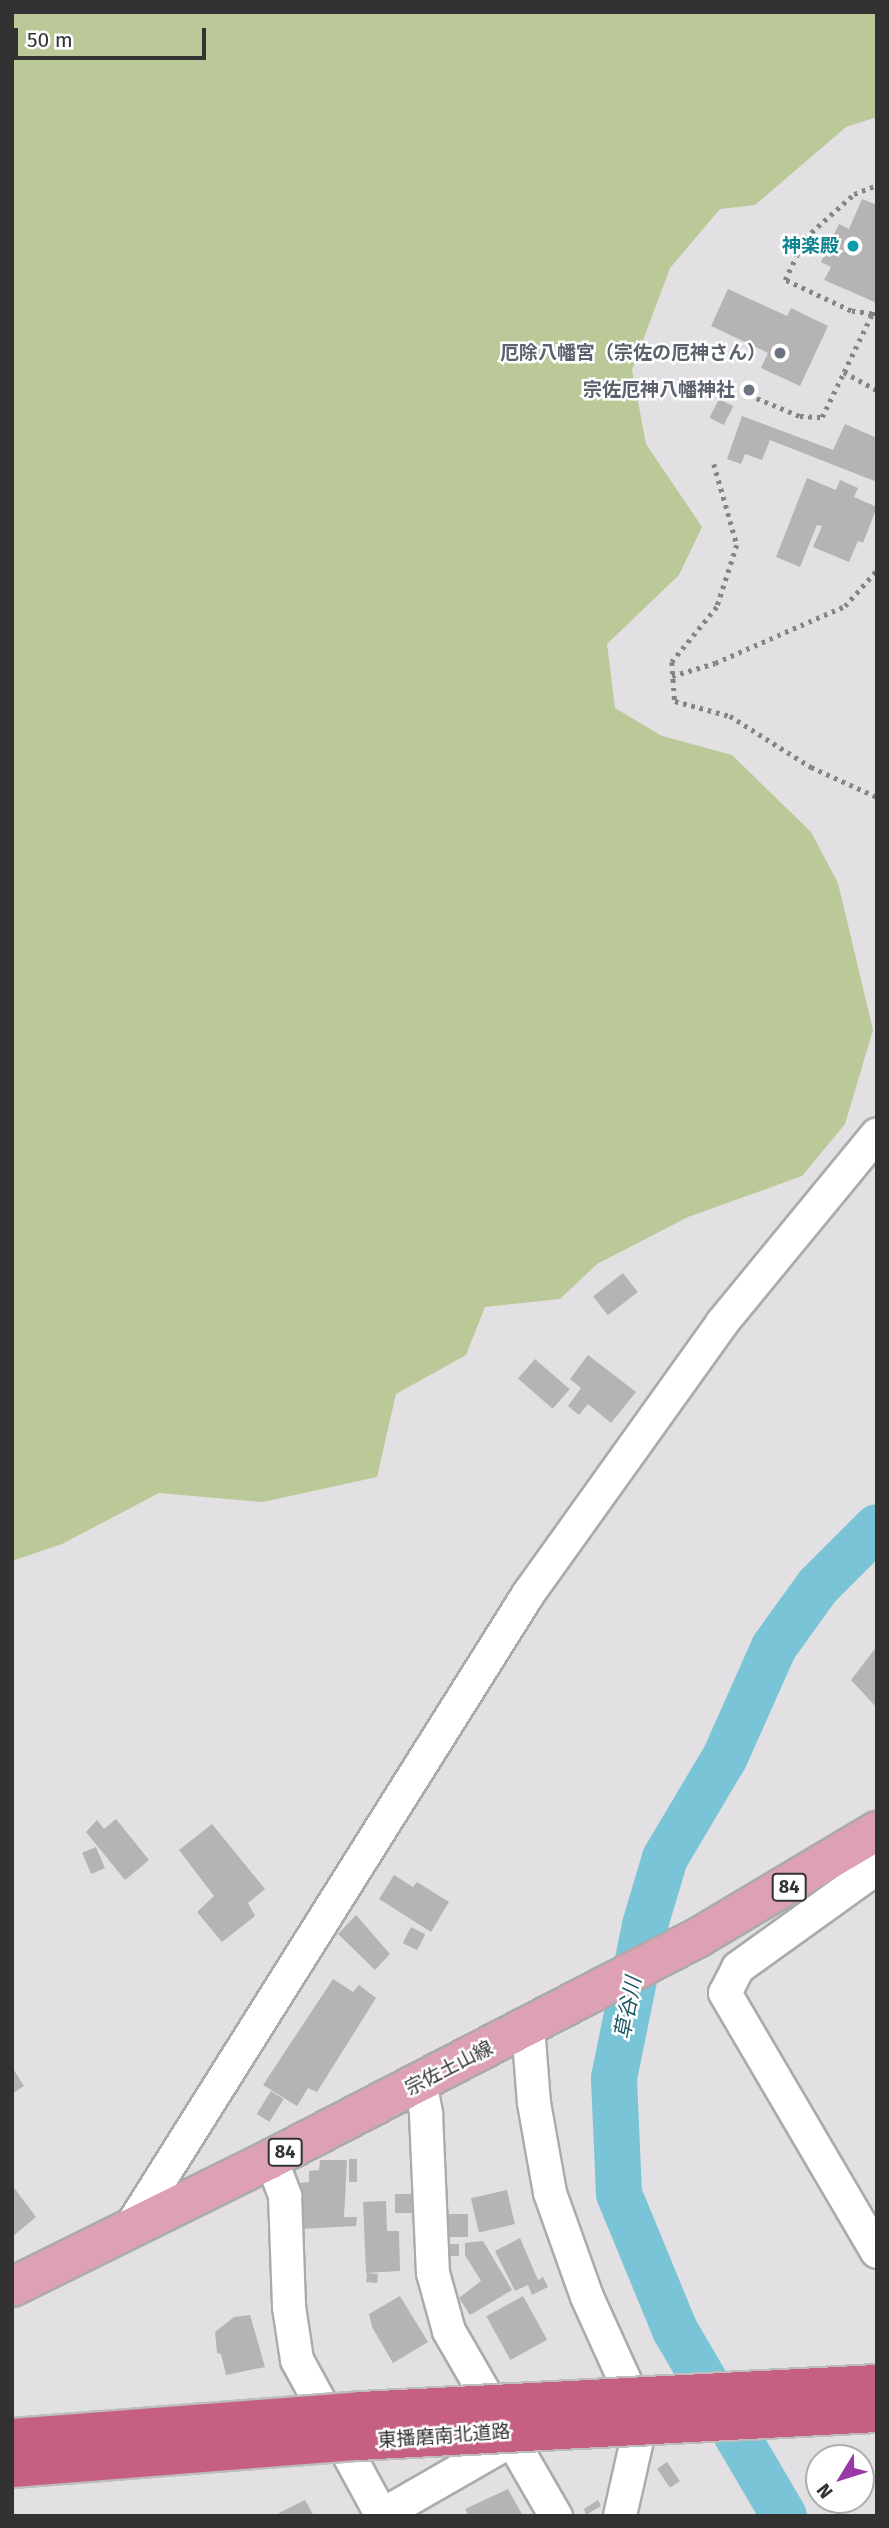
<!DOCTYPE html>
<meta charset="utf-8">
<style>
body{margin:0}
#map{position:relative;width:889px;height:2528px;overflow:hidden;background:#e2e0e2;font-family:"Fira Sans","Noto Sans JP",sans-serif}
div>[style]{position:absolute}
.green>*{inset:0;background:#bac997}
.river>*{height:46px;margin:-23px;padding:0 23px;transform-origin:23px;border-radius:23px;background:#79c4d6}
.building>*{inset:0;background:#b6b3b4;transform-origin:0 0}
.path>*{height:4.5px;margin-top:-2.25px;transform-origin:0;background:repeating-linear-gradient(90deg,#868586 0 3.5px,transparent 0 8.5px)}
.roads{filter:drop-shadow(2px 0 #adaaac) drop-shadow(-2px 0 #adaaac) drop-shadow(0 2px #adaaac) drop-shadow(0 -2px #adaaac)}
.street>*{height:32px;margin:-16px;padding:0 16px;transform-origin:16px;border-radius:16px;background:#fff}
.primary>*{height:38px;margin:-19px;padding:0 19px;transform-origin:19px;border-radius:19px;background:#dda0b4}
.bridges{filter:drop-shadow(2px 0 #bebdbe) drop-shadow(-2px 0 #bebdbe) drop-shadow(0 2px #bebdbe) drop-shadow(0 -2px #bebdbe)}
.highway-bridge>*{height:38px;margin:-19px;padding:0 19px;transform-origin:19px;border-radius:19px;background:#c66082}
.dots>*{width:19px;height:19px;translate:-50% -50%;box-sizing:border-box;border:4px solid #fff;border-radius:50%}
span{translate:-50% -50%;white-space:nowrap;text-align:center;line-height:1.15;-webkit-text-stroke:5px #fff;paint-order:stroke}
.shield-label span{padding:2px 5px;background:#fff;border:2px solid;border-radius:5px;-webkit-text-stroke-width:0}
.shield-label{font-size:18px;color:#333233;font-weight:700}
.culture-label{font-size:19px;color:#0d838f;font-weight:700}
.right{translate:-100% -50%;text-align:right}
.worship-label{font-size:19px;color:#5b616d;font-weight:700}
.street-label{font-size:19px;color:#333233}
.water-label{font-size:21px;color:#1a5866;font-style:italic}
.frame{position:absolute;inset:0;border:14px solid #333233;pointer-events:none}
.north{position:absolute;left:805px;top:2444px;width:70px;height:70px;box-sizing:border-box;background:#fff;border:2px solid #adadad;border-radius:50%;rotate:232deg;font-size:19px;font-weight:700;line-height:28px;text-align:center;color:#333233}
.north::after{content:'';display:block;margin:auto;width:24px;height:32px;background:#983aa3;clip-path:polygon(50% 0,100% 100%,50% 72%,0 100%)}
.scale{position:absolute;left:14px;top:28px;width:192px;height:32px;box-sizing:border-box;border:4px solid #333233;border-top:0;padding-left:9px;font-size:21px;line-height:24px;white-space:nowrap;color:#333233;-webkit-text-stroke:5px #fff;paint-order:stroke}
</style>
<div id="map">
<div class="green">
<i style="clip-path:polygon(12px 12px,877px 12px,877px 117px,846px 127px,755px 205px,720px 209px,670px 268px,632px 370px,646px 444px,702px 527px,679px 575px,607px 644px,615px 708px,662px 736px,732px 755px,811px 832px,838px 883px,873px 1030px,845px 1124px,802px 1176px,688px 1217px,597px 1264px,560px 1299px,485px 1307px,466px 1355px,396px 1394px,377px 1477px,263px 1502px,159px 1493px,62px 1544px,12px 1561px)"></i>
</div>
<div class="river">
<i style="left:784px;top:2516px;width:216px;rotate:-120.4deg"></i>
<i style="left:675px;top:2330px;width:147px;rotate:-112.4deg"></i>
<i style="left:619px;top:2194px;width:116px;rotate:-92.5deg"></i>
<i style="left:614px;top:2078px;width:156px;rotate:-78.5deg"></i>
<i style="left:645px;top:1925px;width:70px;rotate:-73.4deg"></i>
<i style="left:665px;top:1858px;width:117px;rotate:-59.3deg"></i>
<i style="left:725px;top:1757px;width:120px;rotate:-66deg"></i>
<i style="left:774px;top:1647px;width:75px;rotate:-54.2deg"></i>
<i style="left:818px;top:1586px;width:83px;rotate:-45deg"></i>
</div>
<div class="building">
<i style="clip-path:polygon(862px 199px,877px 205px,877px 303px,824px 280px,831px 267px,821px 262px,839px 224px,849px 229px)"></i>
<i style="clip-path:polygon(728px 289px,787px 316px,791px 308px,828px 326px,800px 386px,761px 368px,768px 353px,711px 326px)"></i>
<i style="left:719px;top:399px;width:16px;height:21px;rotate:27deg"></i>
<i style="clip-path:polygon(742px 416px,833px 450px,845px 424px,877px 438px,877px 482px,770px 440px,762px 460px,745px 454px,741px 464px,727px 459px)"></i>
<i style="clip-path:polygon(807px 478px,836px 490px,840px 480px,858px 488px,854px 497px,877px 507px,863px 543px,858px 541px,849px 562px,813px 547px,822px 526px,817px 525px,800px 567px,776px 557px)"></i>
<i style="left:623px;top:1273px;width:24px;height:38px;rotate:52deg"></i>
<i style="clip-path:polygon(588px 1355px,636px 1392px,611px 1423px,588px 1404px,579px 1415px,568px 1406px,581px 1388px,570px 1379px)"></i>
<i style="left:535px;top:1359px;width:46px;height:26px;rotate:41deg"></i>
<i style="clip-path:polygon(877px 1646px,877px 1708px,851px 1680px)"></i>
<i style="clip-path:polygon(116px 1819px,149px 1860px,125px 1880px,86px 1832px,97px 1820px,104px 1829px)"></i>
<i style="clip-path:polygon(212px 1824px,265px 1889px,248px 1903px,255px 1916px,222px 1942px,197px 1912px,214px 1896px,179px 1850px)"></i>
<i style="left:96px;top:1847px;width:23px;height:15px;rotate:67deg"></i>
<i style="clip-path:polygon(394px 1875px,413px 1887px,417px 1882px,449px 1902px,431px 1932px,379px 1899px)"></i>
<i style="clip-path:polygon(356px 1915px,390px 1954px,375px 1970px,338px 1934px)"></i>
<i style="left:411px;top:1927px;width:16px;height:18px;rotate:27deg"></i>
<i style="clip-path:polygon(333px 1979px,353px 1992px,359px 1985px,376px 1998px,317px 2092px,308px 2088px,297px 2106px,263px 2085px)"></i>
<i style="clip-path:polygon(12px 2067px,24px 2086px,12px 2094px)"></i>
<i style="left:271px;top:2091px;width:15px;height:27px;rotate:32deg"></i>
<i style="left:349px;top:2159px;width:8px;height:23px"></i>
<i style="clip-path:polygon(320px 2160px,347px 2160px,344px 2217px,357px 2217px,356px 2226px,301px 2229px,300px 2183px,309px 2182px,309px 2171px,319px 2170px)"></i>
<i style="clip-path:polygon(12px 2185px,36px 2217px,12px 2237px)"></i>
<i style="left:507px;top:2190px;width:35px;height:37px;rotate:77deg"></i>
<i style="left:415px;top:2194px;width:19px;height:20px;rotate:90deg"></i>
<i style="clip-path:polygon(386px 2201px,387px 2231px,399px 2231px,400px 2271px,366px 2273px,363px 2202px)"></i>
<i style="left:449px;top:2214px;width:19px;height:23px"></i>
<i style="clip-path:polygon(520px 2238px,538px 2280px,543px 2277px,548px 2287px,532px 2295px,528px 2285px,515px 2291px,495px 2251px)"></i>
<i style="clip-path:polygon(483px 2241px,512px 2290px,470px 2315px,459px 2298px,481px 2281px,465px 2255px,465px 2243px)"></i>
<i style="left:444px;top:2244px;width:15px;height:12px"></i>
<i style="left:367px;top:2273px;width:11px;height:9px;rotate:5deg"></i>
<i style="clip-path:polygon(400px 2296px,428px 2342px,393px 2363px,372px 2327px,369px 2314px)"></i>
<i style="left:523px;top:2296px;width:50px;height:42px;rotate:61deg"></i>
<i style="clip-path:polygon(250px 2315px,265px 2367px,226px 2375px,221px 2354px,217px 2353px,215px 2332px,234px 2317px)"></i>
<i style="left:667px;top:2462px;width:23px;height:12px;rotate:56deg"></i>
<i style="clip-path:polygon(508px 2489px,523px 2516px,469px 2516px,465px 2509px)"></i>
<i style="clip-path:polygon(305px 2500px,314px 2516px,279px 2516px,279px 2513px)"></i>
<i style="clip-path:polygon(598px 2500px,601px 2506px,586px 2515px,584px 2509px)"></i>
</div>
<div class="path">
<i style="left:872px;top:314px;width:21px;rotate:-172deg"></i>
<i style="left:851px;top:311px;width:73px;rotate:-154.8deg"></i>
<i style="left:785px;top:280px;width:47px;rotate:-64.5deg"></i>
<i style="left:805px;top:238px;width:66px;rotate:-41.9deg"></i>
<i style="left:854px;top:194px;width:25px;rotate:-21deg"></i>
<i style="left:844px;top:372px;width:64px;rotate:-64.2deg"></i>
<i style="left:872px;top:314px;width:5px"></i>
<i style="left:749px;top:395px;width:55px;rotate:22.4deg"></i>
<i style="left:800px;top:416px;width:22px;rotate:3deg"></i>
<i style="left:822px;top:417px;width:50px;rotate:-63.9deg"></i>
<i style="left:844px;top:372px;width:38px;rotate:29deg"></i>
<i style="left:714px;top:464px;width:84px;rotate:74.1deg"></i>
<i style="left:737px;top:545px;width:65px;rotate:107.9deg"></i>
<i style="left:717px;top:607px;width:71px;rotate:129.3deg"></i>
<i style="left:672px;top:662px;width:39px;rotate:86deg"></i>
<i style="left:675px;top:701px;width:57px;rotate:15.3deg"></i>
<i style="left:730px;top:716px;width:96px;rotate:32.2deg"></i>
<i style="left:811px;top:767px;width:72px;rotate:24.4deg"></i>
<i style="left:672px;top:676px;width:45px;rotate:-16.8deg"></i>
<i style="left:715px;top:663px;width:142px;rotate:-23.7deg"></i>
<i style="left:845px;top:606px;width:48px;rotate:-48.4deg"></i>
</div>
<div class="roads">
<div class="street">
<i style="left:877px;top:1868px;width:171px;rotate:144.3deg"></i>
<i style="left:738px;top:1968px;width:28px;rotate:117deg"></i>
<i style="left:725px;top:1993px;width:300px;rotate:59.6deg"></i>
<i style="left:528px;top:2027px;width:76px;rotate:85.5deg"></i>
<i style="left:534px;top:2103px;width:91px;rotate:79.9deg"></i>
<i style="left:550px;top:2193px;width:110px;rotate:70.4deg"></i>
<i style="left:587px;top:2297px;width:133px;rotate:65.6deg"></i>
<i style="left:642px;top:2418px;width:100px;rotate:102.7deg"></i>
<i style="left:420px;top:2082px;width:33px;rotate:79deg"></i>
<i style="left:426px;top:2114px;width:159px;rotate:87.5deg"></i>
<i style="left:433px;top:2273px;width:60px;rotate:74.6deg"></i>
<i style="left:449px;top:2331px;width:214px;rotate:60deg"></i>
<i style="left:271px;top:2159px;width:40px;rotate:69deg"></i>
<i style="left:285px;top:2196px;width:111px;rotate:87.9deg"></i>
<i style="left:289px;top:2307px;width:54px;rotate:81.4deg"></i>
<i style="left:297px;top:2360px;width:178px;rotate:61.4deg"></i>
<i style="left:130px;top:2228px;width:750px;rotate:-57.86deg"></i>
<i style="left:529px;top:1593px;width:332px;rotate:-54.4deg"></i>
<i style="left:722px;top:1323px;width:244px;rotate:-50.6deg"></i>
<i style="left:380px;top:2516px;width:171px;rotate:-29.9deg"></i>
</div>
<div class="primary">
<i style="left:12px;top:2287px;width:289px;rotate:-26.3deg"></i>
<i style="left:271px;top:2159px;width:482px;rotate:-27.4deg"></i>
<i style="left:699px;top:1937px;width:207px;rotate:-30.8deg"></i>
</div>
</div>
<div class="bridges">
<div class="highway-bridge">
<i style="left:12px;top:2438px;width:350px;rotate:-4.4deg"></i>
<i style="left:361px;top:2411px;width:517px;rotate:-3deg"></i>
<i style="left:12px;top:2468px;width:347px;rotate:-4.5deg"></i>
<i style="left:358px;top:2441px;width:520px;rotate:-3.09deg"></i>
</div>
</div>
<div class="dots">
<i style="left:853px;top:246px;background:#0f9aa8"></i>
<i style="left:780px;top:353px;background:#6b7280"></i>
<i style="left:749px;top:390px;background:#6b7280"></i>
</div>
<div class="shield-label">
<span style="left:789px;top:1887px">84</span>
<span style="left:285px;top:2152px">84</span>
</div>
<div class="culture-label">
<span class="right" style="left:839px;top:246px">神楽殿</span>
</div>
<div class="worship-label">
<span class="right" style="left:766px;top:353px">厄除八幡宮（宗佐の厄神さん）</span>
<span class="right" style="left:735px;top:390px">宗佐厄神八幡神社</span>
</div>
<div class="street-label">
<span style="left:449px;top:2068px;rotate:-27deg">宗佐土山線</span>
<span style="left:444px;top:2436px;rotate:-4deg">東播磨南北道路</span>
</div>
<div class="water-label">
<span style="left:628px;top:2008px;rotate:-79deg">草谷川</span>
</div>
<div class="frame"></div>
<div class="north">N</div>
<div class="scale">50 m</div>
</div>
